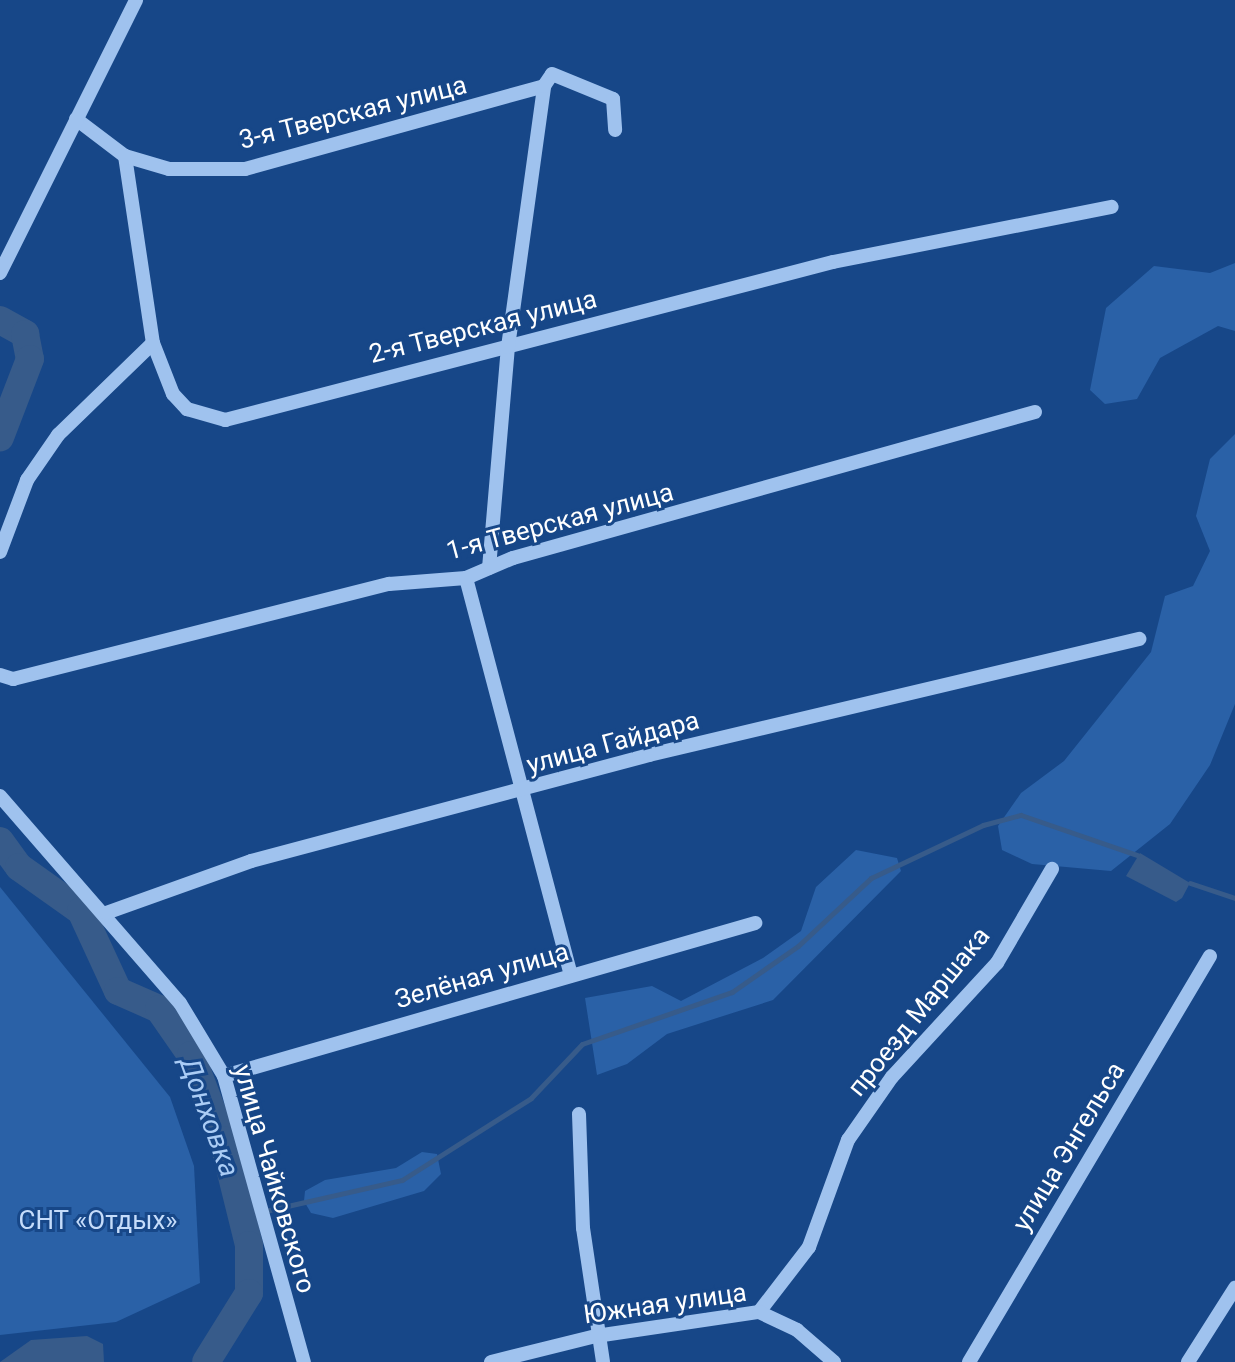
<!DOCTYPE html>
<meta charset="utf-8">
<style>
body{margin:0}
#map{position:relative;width:1235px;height:1362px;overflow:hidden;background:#174788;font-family:Roboto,sans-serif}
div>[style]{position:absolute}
.green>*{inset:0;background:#2a61a7}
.water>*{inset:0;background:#375b8a}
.stream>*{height:5px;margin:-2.5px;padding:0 2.5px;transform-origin:2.5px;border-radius:2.5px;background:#375b8a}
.river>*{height:28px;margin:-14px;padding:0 14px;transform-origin:14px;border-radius:14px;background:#375b8a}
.minor>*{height:14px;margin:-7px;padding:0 7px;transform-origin:7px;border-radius:7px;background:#9fc2ee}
span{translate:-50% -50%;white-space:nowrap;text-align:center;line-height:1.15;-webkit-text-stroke:6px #174788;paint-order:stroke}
.street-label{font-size:26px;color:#fff}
.park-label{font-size:26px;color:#c5dcfa}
.water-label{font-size:28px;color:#aaccf5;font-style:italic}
</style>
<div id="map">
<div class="green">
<i style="clip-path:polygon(1235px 263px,1235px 331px,1218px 326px,1160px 358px,1137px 399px,1105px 404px,1090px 390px,1106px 308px,1154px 266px,1210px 273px)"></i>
<i style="clip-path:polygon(1235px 434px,1235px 704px,1210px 765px,1170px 824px,1111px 871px,1032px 864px,1002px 850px,998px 826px,1021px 793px,1064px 761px,1151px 652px,1165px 596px,1193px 586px,1210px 551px,1196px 516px,1210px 459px)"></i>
<i style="clip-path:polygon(856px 850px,897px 858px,901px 871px,773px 1000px,667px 1034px,627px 1064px,597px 1075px,585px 998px,652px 986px,681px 1001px,763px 958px,801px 931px,816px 887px)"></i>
<i style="clip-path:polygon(0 887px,170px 1097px,194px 1166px,200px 1283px,116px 1322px,0 1335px)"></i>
<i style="clip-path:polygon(422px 1152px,437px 1154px,441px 1174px,424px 1191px,333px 1218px,311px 1213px,304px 1201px,305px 1191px,325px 1180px,396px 1168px)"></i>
</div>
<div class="water">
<i style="clip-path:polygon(1140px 853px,1190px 883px,1182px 898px,1176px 902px,1126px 876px)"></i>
<i style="clip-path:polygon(87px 1336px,103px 1344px,104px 1362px,0 1362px,31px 1340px)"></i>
</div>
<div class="stream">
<i style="left:1190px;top:883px;width:47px;rotate:18.4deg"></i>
<i style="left:249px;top:1245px;width:25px;rotate:-83deg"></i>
<i style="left:252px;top:1220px;width:12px;rotate:-42deg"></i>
<i style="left:261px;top:1212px;width:145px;rotate:-12.8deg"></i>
<i style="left:402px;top:1180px;width:153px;rotate:-32.4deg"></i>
<i style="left:531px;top:1098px;width:74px;rotate:-46.6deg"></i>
<i style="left:582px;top:1044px;width:159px;rotate:-19.1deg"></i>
<i style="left:732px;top:992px;width:80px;rotate:-34.9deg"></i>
<i style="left:798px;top:946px;width:100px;rotate:-43deg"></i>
<i style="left:871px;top:878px;width:124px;rotate:-25.3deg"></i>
<i style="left:983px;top:825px;width:39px;rotate:-15deg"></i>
<i style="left:1021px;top:815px;width:123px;rotate:19deg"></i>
</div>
<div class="river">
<i style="left:0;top:320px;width:29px;rotate:29deg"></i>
<i style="left:25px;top:334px;width:25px;rotate:79deg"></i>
<i style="left:30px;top:359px;width:84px;rotate:111deg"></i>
<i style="left:0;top:841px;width:32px;rotate:54deg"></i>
<i style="left:19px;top:867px;width:76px;rotate:35.4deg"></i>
<i style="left:81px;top:911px;width:88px;rotate:65.2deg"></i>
<i style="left:118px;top:991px;width:45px;rotate:23.7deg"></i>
<i style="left:159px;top:1009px;width:56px;rotate:55.2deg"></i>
<i style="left:191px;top:1055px;width:91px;rotate:69.4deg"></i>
<i style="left:223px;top:1140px;width:108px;rotate:76.1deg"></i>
<i style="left:249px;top:1245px;width:48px;rotate:90deg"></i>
<i style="left:249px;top:1293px;width:81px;rotate:121.9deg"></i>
</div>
<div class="minor">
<i style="left:76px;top:119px;width:61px;rotate:37.1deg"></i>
<i style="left:125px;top:156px;width:189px;rotate:81.5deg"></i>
<i style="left:153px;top:343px;width:55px;rotate:68.6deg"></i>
<i style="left:173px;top:394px;width:21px;rotate:47deg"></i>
<i style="left:187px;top:409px;width:40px;rotate:16deg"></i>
<i style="left:225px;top:420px;width:628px;rotate:-14.57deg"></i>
<i style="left:833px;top:262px;width:284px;rotate:-11.2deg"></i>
<i style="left:125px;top:156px;width:46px;rotate:16.5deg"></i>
<i style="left:169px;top:169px;width:76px"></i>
<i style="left:245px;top:169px;width:310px;rotate:-15.5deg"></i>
<i style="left:0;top:273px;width:305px;rotate:-63.5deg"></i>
<i style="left:0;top:552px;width:77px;rotate:-69.4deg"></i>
<i style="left:27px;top:480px;width:55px;rotate:-55.4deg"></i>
<i style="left:58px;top:435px;width:132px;rotate:-44.1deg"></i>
<i style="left:489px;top:568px;width:222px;rotate:-85.1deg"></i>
<i style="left:508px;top:347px;width:263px;rotate:-82.1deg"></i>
<i style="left:544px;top:86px;width:14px;rotate:-56deg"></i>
<i style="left:552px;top:74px;width:66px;rotate:22.3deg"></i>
<i style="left:613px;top:99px;width:31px;rotate:86deg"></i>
<i style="left:466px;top:578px;width:411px;rotate:75.2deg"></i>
<i style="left:0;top:675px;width:14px;rotate:17deg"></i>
<i style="left:13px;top:679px;width:388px;rotate:-14.2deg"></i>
<i style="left:389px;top:584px;width:77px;rotate:-4.5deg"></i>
<i style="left:466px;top:578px;width:51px;rotate:-23.1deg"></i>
<i style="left:513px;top:558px;width:542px;rotate:-15.63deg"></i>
<i style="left:0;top:796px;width:274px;rotate:49deg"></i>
<i style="left:180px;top:1003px;width:85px;rotate:58.9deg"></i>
<i style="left:224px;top:1076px;width:297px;rotate:74.4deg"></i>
<i style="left:106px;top:913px;width:154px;rotate:-19.7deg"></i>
<i style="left:251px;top:861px;width:412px;rotate:-14.9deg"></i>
<i style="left:649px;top:755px;width:504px;rotate:-13.32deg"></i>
<i style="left:224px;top:1076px;width:553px;rotate:-16.07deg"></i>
<i style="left:579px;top:1114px;width:114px;rotate:88deg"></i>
<i style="left:583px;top:1228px;width:135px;rotate:81.5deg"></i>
<i style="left:759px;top:1312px;width:82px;rotate:-52.4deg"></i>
<i style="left:809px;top:1247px;width:114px;rotate:-70deg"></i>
<i style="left:848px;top:1140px;width:77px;rotate:-55.1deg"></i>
<i style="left:892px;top:1077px;width:155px;rotate:-47.4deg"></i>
<i style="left:997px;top:963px;width:109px;rotate:-59.7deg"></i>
<i style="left:491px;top:1362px;width:108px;rotate:-13.9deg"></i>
<i style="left:596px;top:1336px;width:165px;rotate:-8.4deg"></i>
<i style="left:759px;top:1312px;width:42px;rotate:25.3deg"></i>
<i style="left:797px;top:1330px;width:49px;rotate:40.9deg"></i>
<i style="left:969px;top:1362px;width:472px;rotate:-59.3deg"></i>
<i style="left:1188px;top:1362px;width:88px;rotate:-57.6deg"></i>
</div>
<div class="street-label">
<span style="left:353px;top:113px;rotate:-14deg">3-я Тверская улица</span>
<span style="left:483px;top:327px;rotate:-14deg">2-я Тверская улица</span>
<span style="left:560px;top:522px;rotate:-15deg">1-я Тверская улица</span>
<span style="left:613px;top:743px;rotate:-15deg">улица Гайдара</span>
<span style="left:482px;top:976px;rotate:-16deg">Зелёная улица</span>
<span style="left:919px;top:1012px;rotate:-51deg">проезд Маршака</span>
<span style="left:1069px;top:1147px;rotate:-59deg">улица Энгельса</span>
<span style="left:274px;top:1179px;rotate:74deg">улица Чайковского</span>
<span style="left:665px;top:1304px;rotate:-8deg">Южная улица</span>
</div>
<div class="park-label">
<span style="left:98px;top:1221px">СНТ «Отдых»</span>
</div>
<div class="water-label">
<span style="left:209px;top:1117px;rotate:70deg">Донховка</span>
</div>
</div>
